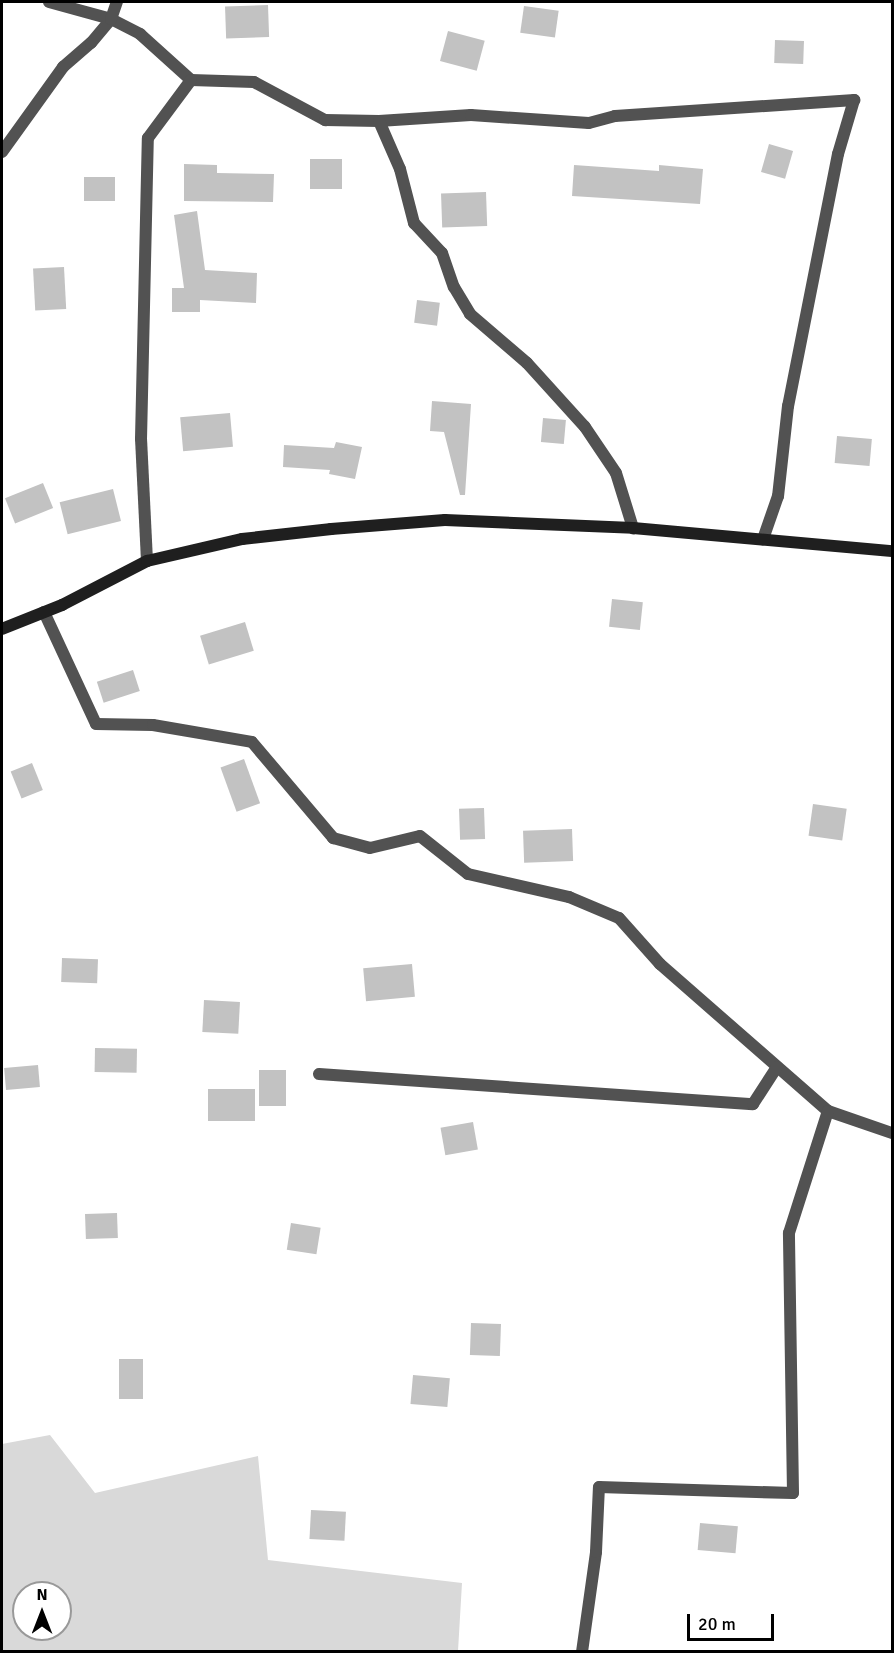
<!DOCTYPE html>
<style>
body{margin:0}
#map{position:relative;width:894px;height:1653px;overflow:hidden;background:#fff;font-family:Signika,sans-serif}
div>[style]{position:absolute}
.green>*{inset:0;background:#d9d9d9}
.building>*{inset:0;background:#c2c2c2;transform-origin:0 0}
.street>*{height:12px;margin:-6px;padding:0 6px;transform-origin:6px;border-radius:6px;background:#525252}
.secondary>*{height:12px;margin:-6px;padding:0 6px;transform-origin:6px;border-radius:6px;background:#1f1f1f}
span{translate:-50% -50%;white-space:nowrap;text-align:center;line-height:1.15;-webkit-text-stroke:4.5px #fff;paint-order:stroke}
.frame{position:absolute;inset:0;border:3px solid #000;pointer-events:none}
.north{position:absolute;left:12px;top:1581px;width:60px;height:60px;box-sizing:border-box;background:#fff;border:2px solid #999;border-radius:50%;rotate:0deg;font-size:16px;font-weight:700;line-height:24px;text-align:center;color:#000}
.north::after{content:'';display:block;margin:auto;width:21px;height:27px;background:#000;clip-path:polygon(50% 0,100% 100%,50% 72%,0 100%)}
.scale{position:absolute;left:687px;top:1614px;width:87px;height:27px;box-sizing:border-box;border:3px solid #000;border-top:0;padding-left:8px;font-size:18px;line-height:21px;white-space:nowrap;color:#000;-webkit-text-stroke:4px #fff;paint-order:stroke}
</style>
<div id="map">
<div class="green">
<i style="clip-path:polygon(evenodd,50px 1435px,95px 1493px,258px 1456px,268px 1560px,462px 1583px,458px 1651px,2px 1651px,2px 1444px,50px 1435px,24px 1593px,60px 1593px,60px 1629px,24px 1629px,24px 1593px)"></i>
</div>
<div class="building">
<i style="left:268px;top:5px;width:32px;height:43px;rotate:88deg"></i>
<i style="left:524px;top:6px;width:35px;height:27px;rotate:8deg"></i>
<i style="left:448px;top:31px;width:38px;height:31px;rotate:15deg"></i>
<i style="left:775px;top:40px;width:29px;height:23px;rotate:2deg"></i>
<i style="left:769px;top:144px;width:25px;height:29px;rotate:16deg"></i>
<i style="left:310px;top:159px;width:32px;height:30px"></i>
<i style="clip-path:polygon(184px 164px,217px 165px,217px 173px,274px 174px,273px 202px,184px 201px)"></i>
<i style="clip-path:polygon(574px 165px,659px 171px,659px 165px,703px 169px,700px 204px,572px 196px)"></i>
<i style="left:84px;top:177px;width:31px;height:24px"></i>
<i style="left:486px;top:192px;width:34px;height:45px;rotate:88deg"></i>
<i style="clip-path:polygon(197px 211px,205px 270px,257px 273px,256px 303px,200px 300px,200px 312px,172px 312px,172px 288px,184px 288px,174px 215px)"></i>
<i style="left:64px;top:267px;width:42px;height:31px;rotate:87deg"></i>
<i style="left:417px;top:300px;width:23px;height:23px;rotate:7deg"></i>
<i style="clip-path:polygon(432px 401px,471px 404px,465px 495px,460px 495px,444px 432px,430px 431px)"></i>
<i style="left:230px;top:413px;width:34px;height:50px;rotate:85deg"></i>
<i style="left:543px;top:418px;width:23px;height:24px;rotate:5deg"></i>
<i style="left:837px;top:436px;width:35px;height:27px;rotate:5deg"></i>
<i style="clip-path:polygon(336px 442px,362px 447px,355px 479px,329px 474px,330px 470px,283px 467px,284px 445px,334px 448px)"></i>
<i style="left:43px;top:483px;width:27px;height:41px;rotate:68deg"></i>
<i style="left:113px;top:489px;width:33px;height:55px;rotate:76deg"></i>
<i style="left:612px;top:599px;width:31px;height:28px;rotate:6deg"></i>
<i style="left:245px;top:622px;width:30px;height:47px;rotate:73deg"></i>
<i style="left:133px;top:670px;width:22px;height:38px;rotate:72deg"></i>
<i style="left:244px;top:759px;width:47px;height:25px;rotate:70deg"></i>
<i style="left:32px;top:763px;width:29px;height:23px;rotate:68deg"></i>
<i style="left:813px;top:804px;width:34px;height:32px;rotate:8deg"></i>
<i style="left:484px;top:808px;width:31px;height:25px;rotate:88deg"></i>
<i style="left:572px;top:829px;width:32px;height:49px;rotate:88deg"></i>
<i style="left:62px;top:958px;width:36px;height:24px;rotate:2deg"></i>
<i style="left:412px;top:964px;width:33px;height:49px;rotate:85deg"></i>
<i style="left:204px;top:1000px;width:36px;height:32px;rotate:3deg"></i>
<i style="left:95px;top:1048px;width:42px;height:24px;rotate:1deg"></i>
<i style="left:38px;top:1065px;width:22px;height:34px;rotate:85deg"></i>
<i style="left:259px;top:1070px;width:27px;height:36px"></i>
<i style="left:208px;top:1089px;width:47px;height:32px"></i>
<i style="left:473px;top:1122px;width:28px;height:33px;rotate:80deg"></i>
<i style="left:117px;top:1213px;width:25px;height:32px;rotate:88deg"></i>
<i style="left:291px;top:1223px;width:30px;height:27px;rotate:9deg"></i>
<i style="left:471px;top:1323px;width:30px;height:32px;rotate:2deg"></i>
<i style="left:119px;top:1359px;width:24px;height:40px"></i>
<i style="left:413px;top:1375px;width:37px;height:29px;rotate:5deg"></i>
<i style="left:311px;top:1510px;width:35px;height:29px;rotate:3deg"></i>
<i style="left:700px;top:1523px;width:38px;height:27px;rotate:5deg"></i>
</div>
<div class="street">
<i style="left:49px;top:2px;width:64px;rotate:15.3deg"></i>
<i style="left:111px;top:19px;width:33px;rotate:27deg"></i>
<i style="left:140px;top:34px;width:69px;rotate:42deg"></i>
<i style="left:191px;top:80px;width:63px;rotate:1.8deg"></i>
<i style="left:254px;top:82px;width:81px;rotate:28.2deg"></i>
<i style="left:325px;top:120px;width:54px;rotate:1.1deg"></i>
<i style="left:379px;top:121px;width:92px;rotate:-3.7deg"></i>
<i style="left:471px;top:115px;width:118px;rotate:3.9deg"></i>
<i style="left:589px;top:123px;width:27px;rotate:-15deg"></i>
<i style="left:615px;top:116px;width:240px;rotate:-3.8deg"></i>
<i style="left:854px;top:100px;width:56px;rotate:106.5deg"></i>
<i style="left:838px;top:154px;width:257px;rotate:101.2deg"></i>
<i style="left:788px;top:406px;width:91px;rotate:96.3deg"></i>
<i style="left:778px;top:496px;width:46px;rotate:109.2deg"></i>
<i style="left:379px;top:121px;width:52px;rotate:66.4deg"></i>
<i style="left:400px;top:169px;width:56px;rotate:75.5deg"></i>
<i style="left:414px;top:223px;width:41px;rotate:47deg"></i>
<i style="left:442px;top:253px;width:36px;rotate:71deg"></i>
<i style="left:454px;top:287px;width:31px;rotate:59deg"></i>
<i style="left:470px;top:314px;width:75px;rotate:40.7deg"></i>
<i style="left:527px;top:363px;width:86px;rotate:47.8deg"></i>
<i style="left:585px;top:427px;width:55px;rotate:56deg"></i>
<i style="left:616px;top:473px;width:58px;rotate:72.8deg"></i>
<i style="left:2px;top:152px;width:105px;rotate:-54.3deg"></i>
<i style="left:63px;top:67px;width:37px;rotate:-41deg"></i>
<i style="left:91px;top:43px;width:31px;rotate:-50deg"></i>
<i style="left:111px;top:19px;width:18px;rotate:-71deg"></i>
<i style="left:147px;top:561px;width:122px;rotate:-92.8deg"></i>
<i style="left:141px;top:439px;width:301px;rotate:-88.7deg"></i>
<i style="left:148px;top:138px;width:72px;rotate:-53.4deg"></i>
<i style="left:44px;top:612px;width:123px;rotate:65.1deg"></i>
<i style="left:96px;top:724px;width:57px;rotate:1deg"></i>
<i style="left:153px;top:725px;width:100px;rotate:9.7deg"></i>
<i style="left:252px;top:742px;width:126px;rotate:49.8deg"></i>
<i style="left:333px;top:838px;width:38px;rotate:15deg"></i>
<i style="left:370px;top:848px;width:51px;rotate:-13.5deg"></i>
<i style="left:420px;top:836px;width:61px;rotate:38.4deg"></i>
<i style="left:468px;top:874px;width:104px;rotate:12.8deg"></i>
<i style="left:569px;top:897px;width:54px;rotate:22.8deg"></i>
<i style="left:619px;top:918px;width:62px;rotate:48.3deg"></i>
<i style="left:660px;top:964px;width:223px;rotate:41.2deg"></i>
<i style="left:828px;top:1111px;width:68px;rotate:19deg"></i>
<i style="left:319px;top:1074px;width:435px;rotate:4deg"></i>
<i style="left:753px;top:1104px;width:44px;rotate:-57deg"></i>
<i style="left:582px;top:1652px;width:101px;rotate:-82deg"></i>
<i style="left:596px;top:1552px;width:65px;rotate:-87.4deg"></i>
<i style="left:599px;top:1487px;width:194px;rotate:1.8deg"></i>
<i style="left:793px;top:1493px;width:260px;rotate:-90.9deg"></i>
<i style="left:789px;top:1233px;width:128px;rotate:-72.3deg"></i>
</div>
<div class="secondary">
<i style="left:2px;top:629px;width:65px;rotate:-21.8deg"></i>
<i style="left:62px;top:605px;width:96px;rotate:-27.4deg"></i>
<i style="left:147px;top:561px;width:98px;rotate:-13deg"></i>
<i style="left:242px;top:539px;width:90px;rotate:-6.4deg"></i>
<i style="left:331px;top:529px;width:114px;rotate:-4.5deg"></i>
<i style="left:445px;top:520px;width:188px;rotate:2.4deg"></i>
<i style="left:633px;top:528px;width:260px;rotate:5.1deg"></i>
</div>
<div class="frame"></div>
<div class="north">N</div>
<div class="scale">20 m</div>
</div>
